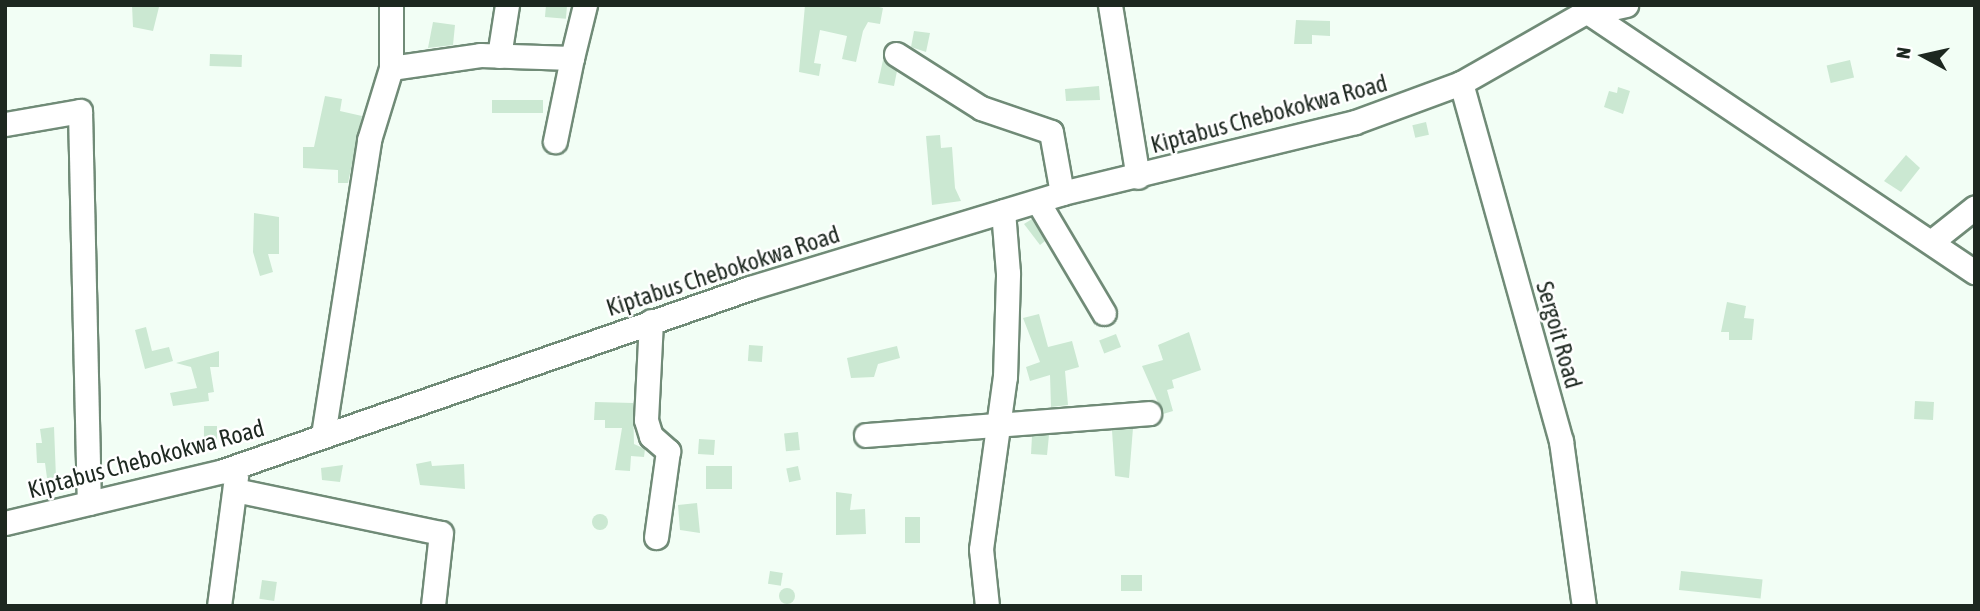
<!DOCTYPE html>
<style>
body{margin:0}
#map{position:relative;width:1980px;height:611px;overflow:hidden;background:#f2fef5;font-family:"Asap Condensed",sans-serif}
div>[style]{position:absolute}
.building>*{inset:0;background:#cbe8d2;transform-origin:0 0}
.round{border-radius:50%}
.roads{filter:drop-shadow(2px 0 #708b77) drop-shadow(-2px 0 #708b77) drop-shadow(0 2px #708b77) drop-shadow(0 -2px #708b77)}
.minor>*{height:23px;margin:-11.5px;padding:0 11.5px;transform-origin:11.5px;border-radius:11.5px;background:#fff}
span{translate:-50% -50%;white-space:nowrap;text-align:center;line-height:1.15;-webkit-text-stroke:5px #fff;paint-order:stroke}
.street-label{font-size:24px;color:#1d2820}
.frame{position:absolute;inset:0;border:7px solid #1d2820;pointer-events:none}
.north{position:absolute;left:1889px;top:21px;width:70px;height:70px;-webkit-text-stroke:5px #fff;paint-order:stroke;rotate:278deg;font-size:19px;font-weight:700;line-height:28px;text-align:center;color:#1d2820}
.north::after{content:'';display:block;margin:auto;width:24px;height:32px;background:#1d2820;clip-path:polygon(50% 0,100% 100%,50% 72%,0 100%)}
</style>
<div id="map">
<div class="building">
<i style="clip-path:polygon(132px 5px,159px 7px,153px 31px,133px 27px)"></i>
<i style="left:546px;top:5px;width:21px;height:12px;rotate:5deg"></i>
<i style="clip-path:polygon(805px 5px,871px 5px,883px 8px,880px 24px,868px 22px,863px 31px,856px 62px,842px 59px,847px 36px,820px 30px,814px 63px,821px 64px,819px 76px,799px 72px)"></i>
<i style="clip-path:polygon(1296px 20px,1330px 21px,1330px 36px,1312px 35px,1312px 44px,1294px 44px)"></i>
<i style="clip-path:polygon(433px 22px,455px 25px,453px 45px,428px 48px)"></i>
<i style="clip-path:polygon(914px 31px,930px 33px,926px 52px,911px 47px)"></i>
<i style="left:210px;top:54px;width:32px;height:12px;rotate:2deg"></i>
<i style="clip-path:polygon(883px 60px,897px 71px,894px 86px,878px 83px)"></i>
<i style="left:1850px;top:60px;width:18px;height:24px;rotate:77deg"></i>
<i style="clip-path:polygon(1099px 86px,1100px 100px,1066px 101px,1065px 89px)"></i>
<i style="clip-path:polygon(1618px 87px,1630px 91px,1623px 114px,1604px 107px,1609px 91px,1617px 93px)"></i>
<i style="clip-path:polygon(325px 96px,342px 99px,340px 111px,362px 116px,348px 183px,338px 183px,338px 170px,303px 168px,303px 147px,314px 147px)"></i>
<i style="left:492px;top:100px;width:51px;height:13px"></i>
<i style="left:1426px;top:122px;width:13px;height:14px;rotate:77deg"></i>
<i style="clip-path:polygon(940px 135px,941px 148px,952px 147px,955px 188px,961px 201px,932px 205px,926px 136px)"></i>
<i style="clip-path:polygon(1906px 155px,1920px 168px,1901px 192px,1884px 181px)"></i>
<i style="clip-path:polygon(254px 213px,279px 217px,279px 254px,268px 254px,273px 272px,260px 276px,253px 252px)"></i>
<i style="clip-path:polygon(1032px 219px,1045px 241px,1040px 245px,1024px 224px)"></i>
<i style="clip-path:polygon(1727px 302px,1746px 306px,1744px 318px,1754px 319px,1752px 340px,1729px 340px,1729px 332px,1721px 332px)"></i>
<i style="clip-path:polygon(1039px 314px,1048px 347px,1072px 341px,1079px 367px,1065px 371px,1068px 405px,1051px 407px,1050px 375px,1030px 381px,1026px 367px,1040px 362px,1023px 318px)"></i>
<i style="clip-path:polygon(146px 327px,152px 351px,169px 347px,173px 361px,145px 369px,135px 330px)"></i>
<i style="clip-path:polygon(1189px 332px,1201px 370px,1172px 380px,1174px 388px,1167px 390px,1173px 411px,1163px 414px,1142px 366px,1163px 360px,1158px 345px)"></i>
<i style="left:1116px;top:334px;width:14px;height:18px;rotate:69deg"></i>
<i style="left:749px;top:345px;width:14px;height:16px;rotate:4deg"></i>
<i style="clip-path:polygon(897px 346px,900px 358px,878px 364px,874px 377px,851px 378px,847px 358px)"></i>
<i style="clip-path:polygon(219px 351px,219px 367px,210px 367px,214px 392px,208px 393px,209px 401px,173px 406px,170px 393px,197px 388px,191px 367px,176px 363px)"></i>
<i style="left:1915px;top:401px;width:19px;height:18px;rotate:3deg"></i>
<i style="clip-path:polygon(595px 402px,633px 403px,634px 444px,645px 449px,644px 457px,631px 456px,630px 471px,615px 470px,622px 428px,605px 428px,605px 420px,594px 420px)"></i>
<i style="left:204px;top:426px;width:13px;height:20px"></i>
<i style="clip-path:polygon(54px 427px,56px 478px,47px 478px,45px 463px,37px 463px,36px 443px,42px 443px,40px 429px)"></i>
<i style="clip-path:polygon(1133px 428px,1129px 478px,1115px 476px,1112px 430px)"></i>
<i style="left:798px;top:432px;width:18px;height:14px;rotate:84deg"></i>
<i style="clip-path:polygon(1049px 435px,1047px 455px,1031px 454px,1032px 436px)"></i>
<i style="left:699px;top:439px;width:16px;height:15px;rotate:4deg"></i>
<i style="clip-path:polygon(431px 461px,432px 466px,464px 464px,465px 489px,420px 485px,416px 464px)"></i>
<i style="clip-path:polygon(343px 465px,340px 482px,322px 480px,321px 468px)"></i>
<i style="left:706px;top:466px;width:26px;height:23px"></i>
<i style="left:798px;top:466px;width:14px;height:12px;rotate:78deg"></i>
<i style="clip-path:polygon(836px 492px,852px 494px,850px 510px,865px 509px,866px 534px,836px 535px)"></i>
<i style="clip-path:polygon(697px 503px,700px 533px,680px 530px,678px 505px)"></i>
<i class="round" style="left:592px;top:514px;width:16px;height:16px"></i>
<i style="left:905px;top:517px;width:15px;height:26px"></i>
<i style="left:770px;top:571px;width:13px;height:13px;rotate:9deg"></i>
<i style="left:1681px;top:571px;width:82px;height:19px;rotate:6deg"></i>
<i style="left:1121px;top:575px;width:21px;height:16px"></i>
<i style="left:262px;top:580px;width:15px;height:19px;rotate:8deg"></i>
<i class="round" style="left:779px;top:588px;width:16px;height:16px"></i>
</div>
<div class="roads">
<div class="minor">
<i style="left:1110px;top:5px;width:174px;rotate:80.8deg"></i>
<i style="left:1589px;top:13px;width:465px;rotate:33.9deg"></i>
<i style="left:1589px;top:13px;width:38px;rotate:-12deg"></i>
<i style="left:896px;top:54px;width:101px;rotate:32.4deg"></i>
<i style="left:981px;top:108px;width:74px;rotate:18.9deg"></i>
<i style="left:1051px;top:132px;width:62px;rotate:79.8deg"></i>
<i style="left:499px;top:56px;width:52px;rotate:-81.1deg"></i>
<i style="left:572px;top:58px;width:55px;rotate:-76.2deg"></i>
<i style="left:391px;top:68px;width:63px;rotate:-90deg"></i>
<i style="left:1461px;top:83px;width:372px;rotate:74.4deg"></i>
<i style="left:1561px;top:441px;width:167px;rotate:82.1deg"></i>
<i style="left:5px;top:124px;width:76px;rotate:-9.8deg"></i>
<i style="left:80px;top:111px;width:392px;rotate:88.7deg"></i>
<i style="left:1038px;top:202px;width:129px;rotate:59.3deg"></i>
<i style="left:1931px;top:242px;width:56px;rotate:-38.5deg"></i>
<i style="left:651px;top:321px;width:99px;rotate:92.9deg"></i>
<i style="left:646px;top:420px;width:17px;rotate:73deg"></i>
<i style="left:651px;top:436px;width:23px;rotate:41deg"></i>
<i style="left:668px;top:451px;width:87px;rotate:97.9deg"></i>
<i style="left:323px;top:435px;width:299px;rotate:-81.1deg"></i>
<i style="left:369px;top:140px;width:75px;rotate:-73deg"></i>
<i style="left:391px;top:68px;width:90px;rotate:-8.3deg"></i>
<i style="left:480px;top:55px;width:92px;rotate:1.9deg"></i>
<i style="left:572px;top:58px;width:85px;rotate:101.6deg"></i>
<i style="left:866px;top:435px;width:284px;rotate:-4.4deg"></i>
<i style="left:235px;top:490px;width:210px;rotate:11.8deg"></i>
<i style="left:441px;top:533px;width:73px;rotate:96.3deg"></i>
<i style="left:5px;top:523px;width:224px;rotate:-13.4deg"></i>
<i style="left:223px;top:471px;width:558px;rotate:-19.15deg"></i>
<i style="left:750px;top:288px;width:326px;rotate:-16.9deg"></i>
<i style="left:1062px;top:193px;width:301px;rotate:-13.6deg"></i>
<i style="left:1355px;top:122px;width:113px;rotate:-20.2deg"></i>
<i style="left:1461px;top:83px;width:158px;rotate:-29.7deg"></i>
<i style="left:219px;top:606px;width:130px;rotate:-82.5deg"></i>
<i style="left:987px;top:606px;width:57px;rotate:-96deg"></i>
<i style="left:981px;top:549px;width:174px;rotate:-82.1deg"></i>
<i style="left:1005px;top:377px;width:104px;rotate:-88.3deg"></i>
<i style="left:1008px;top:273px;width:62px;rotate:-94.6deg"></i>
</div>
</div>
<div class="street-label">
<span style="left:1269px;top:114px;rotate:-15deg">Kiptabus Chebokokwa Road</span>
<span style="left:723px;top:271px;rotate:-18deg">Kiptabus Chebokokwa Road</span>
<span style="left:1559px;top:335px;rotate:74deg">Sergoit Road</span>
<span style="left:146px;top:459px;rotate:-15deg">Kiptabus Chebokokwa Road</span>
</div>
<div class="frame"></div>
<div class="north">N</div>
</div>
